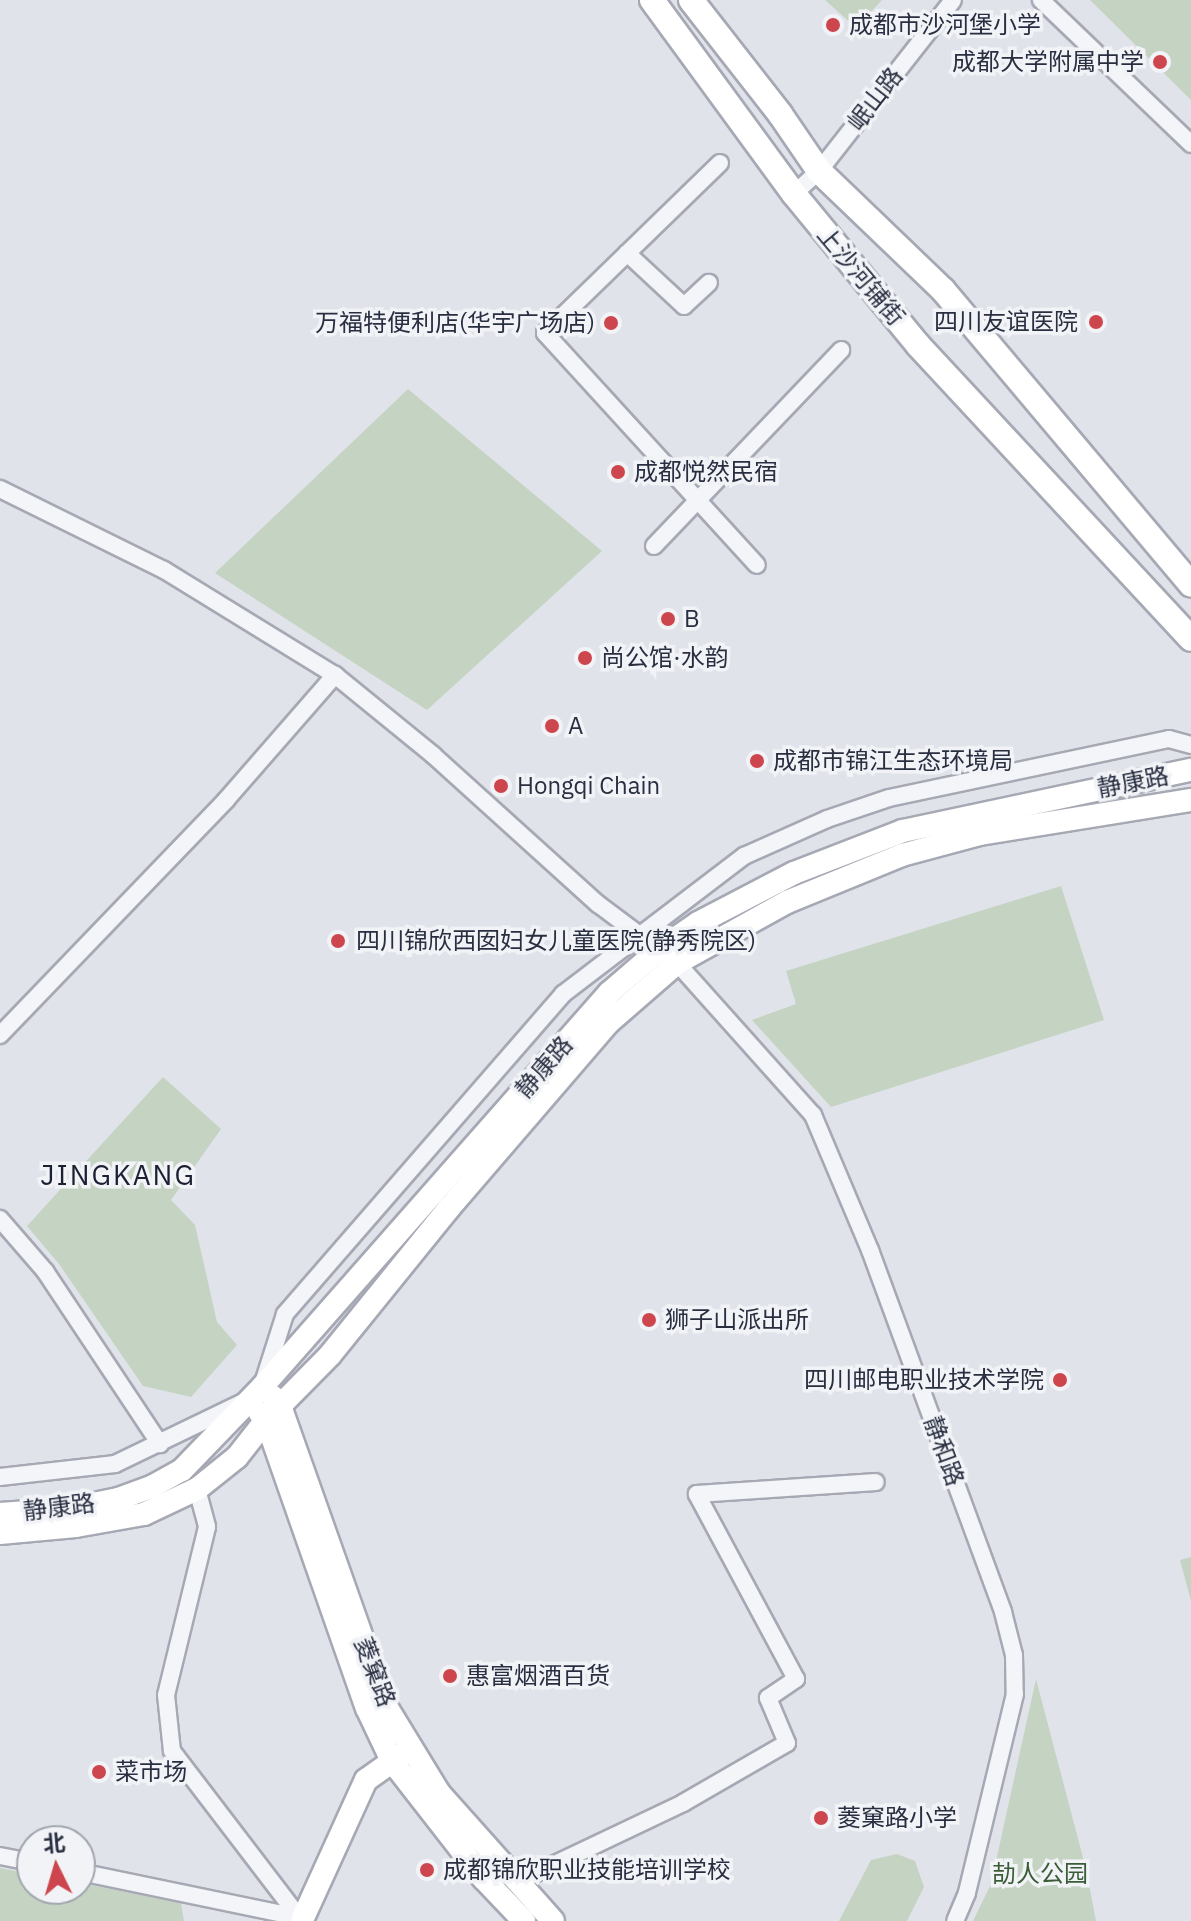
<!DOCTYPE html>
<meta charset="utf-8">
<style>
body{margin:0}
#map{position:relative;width:1191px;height:1921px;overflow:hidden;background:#e1e3ea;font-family:"IBM Plex Sans","Noto Sans SC",sans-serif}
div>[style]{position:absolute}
.green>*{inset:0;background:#c5d3c2}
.roads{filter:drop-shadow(2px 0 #a6a9b4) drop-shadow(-2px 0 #a6a9b4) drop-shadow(0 2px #a6a9b4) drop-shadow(0 -2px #a6a9b4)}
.street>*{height:16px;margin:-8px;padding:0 8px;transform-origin:8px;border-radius:8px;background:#f4f5f8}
.secondary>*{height:22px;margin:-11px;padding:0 11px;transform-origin:11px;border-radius:11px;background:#fff}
.primary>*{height:24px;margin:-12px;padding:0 12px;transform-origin:12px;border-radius:12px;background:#fff}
.dots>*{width:22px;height:22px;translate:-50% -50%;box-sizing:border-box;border:4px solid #f1f3f7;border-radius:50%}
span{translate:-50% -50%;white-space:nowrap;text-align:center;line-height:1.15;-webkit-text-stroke:7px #f1f3f7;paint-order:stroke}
.poi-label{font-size:24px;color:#292f41}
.left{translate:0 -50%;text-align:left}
.right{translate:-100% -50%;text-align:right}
.street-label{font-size:24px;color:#292f41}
.park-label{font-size:24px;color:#3a5d37}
.quarter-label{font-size:28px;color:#1b2132;letter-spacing:2px}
.north{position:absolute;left:16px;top:1825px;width:80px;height:80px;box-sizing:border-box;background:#f1f3f7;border:2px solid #a1a5ae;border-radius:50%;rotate:355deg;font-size:22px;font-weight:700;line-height:32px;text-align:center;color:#292f41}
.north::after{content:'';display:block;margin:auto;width:28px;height:36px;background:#ce464d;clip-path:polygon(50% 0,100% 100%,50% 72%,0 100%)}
</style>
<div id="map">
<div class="green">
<i style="clip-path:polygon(825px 0,882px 0,856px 28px)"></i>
<i style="clip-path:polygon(1090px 0,1191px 0,1191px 100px)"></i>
<i style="clip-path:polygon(408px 389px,602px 551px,427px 710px,215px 573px)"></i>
<i style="clip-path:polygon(1061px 886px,1104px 1020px,831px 1107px,752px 1020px,796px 1004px,786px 971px)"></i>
<i style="clip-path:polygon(163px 1077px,221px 1129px,171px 1200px,195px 1225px,217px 1322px,237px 1345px,191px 1397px,143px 1386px,59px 1264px,27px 1226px)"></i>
<i style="clip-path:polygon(1191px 1557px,1191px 1601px,1180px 1560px)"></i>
<i style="clip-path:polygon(1036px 1679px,1086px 1869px,1096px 1921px,973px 1921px,991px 1884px)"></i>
<i style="clip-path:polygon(897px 1854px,915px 1861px,924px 1887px,907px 1921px,839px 1921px,871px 1860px)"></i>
<i style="clip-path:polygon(0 1868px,32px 1874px,32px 1889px,80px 1889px,80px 1883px,181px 1903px,184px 1921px,0 1921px)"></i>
</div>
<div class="roads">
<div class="street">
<i style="left:1041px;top:0;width:208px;rotate:43.8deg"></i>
<i style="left:720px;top:163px;width:244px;rotate:135.8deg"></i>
<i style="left:545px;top:333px;width:314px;rotate:47.6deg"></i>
<i style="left:794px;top:194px;width:34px;rotate:-43deg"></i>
<i style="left:819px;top:171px;width:217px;rotate:-51.9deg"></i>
<i style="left:627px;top:253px;width:78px;rotate:42.9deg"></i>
<i style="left:684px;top:306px;width:34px;rotate:-43deg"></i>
<i style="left:0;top:489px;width:183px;rotate:26.3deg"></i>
<i style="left:164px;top:570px;width:201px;rotate:31.6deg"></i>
<i style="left:335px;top:675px;width:127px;rotate:39.2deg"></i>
<i style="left:433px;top:755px;width:222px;rotate:42.1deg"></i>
<i style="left:598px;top:904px;width:99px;rotate:36.8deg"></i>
<i style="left:677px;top:963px;width:204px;rotate:48.2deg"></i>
<i style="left:813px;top:1115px;width:147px;rotate:67.1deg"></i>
<i style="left:870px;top:1250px;width:386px;rotate:69.8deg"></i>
<i style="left:1003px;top:1612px;width:44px;rotate:75.7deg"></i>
<i style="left:1014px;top:1655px;width:39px;rotate:89deg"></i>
<i style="left:1015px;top:1694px;width:205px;rotate:103.6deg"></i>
<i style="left:967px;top:1893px;width:30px;rotate:113deg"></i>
<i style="left:654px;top:546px;width:271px;rotate:-46.3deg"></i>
<i style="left:0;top:1035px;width:326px;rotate:-46.1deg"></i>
<i style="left:226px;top:800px;width:166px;rotate:-48.9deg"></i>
<i style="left:0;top:1219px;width:69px;rotate:49.1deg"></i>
<i style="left:45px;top:1271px;width:208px;rotate:56.4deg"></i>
<i style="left:264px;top:1380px;width:69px;rotate:-72.3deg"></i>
<i style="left:285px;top:1314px;width:424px;rotate:-49deg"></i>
<i style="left:563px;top:994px;width:228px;rotate:-37.3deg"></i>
<i style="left:744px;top:856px;width:91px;rotate:-24deg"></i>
<i style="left:827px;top:819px;width:65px;rotate:-18.7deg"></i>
<i style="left:889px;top:798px;width:286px;rotate:-11.9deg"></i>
<i style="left:1169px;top:739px;width:23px;rotate:15deg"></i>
<i style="left:0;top:1477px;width:116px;rotate:-6.4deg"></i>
<i style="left:115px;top:1464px;width:142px;rotate:-25.8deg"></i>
<i style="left:197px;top:1489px;width:39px;rotate:75deg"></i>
<i style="left:207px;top:1527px;width:173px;rotate:103.7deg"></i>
<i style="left:166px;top:1695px;width:56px;rotate:83.9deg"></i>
<i style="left:172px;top:1751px;width:214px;rotate:52.6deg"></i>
<i style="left:0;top:1856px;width:33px;rotate:11deg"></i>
<i style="left:80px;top:1872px;width:228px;rotate:11.7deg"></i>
<i style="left:517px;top:1882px;width:184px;rotate:-25.4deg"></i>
<i style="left:683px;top:1803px;width:120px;rotate:-30deg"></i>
<i style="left:787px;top:1743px;width:49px;rotate:-112.9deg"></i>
<i style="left:768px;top:1698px;width:34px;rotate:-34deg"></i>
<i style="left:796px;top:1679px;width:210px;rotate:-118.2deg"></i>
<i style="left:697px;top:1494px;width:179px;rotate:-3.8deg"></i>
</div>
<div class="secondary">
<i style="left:273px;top:1397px;width:11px;rotate:52deg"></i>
<i style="left:280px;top:1406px;width:320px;rotate:70.5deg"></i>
<i style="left:387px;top:1708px;width:100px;rotate:58.5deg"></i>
<i style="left:439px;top:1793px;width:171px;rotate:48.3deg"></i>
<i style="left:260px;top:1413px;width:9px;rotate:49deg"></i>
<i style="left:266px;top:1420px;width:305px;rotate:70.7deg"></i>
<i style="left:367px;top:1708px;width:59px;rotate:64.7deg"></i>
<i style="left:392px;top:1761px;width:150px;rotate:52.1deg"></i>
<i style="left:484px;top:1879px;width:58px;rotate:46.4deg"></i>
<i style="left:0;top:1514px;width:69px;rotate:-4.1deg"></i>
<i style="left:69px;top:1509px;width:50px;rotate:-11.5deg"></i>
<i style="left:118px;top:1499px;width:37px;rotate:-20deg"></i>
<i style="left:153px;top:1486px;width:33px;rotate:-29deg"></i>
<i style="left:182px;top:1470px;width:117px;rotate:-46deg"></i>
<i style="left:263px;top:1386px;width:524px;rotate:-48.64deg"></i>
<i style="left:609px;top:993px;width:66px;rotate:-40.7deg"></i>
<i style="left:659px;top:950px;width:47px;rotate:-34.7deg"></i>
<i style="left:698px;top:923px;width:108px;rotate:-27.5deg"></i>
<i style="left:794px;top:873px;width:117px;rotate:-21.1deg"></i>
<i style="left:903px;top:831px;width:294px;rotate:-12deg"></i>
<i style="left:0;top:1533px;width:76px;rotate:-5.3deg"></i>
<i style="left:76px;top:1526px;width:69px;rotate:-10deg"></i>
<i style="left:144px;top:1514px;width:59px;rotate:-25.3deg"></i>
<i style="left:197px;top:1489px;width:51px;rotate:-38.7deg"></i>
<i style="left:237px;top:1457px;width:47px;rotate:-51.9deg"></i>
<i style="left:266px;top:1420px;width:91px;rotate:-45.4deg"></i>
<i style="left:330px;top:1355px;width:189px;rotate:-51deg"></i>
<i style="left:449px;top:1208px;width:244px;rotate:-49.3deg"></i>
<i style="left:608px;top:1023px;width:91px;rotate:-41deg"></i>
<i style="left:677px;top:963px;width:126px;rotate:-29deg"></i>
<i style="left:787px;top:902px;width:124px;rotate:-22.2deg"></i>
<i style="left:902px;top:855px;width:81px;rotate:-15.1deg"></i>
<i style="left:980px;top:834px;width:214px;rotate:-9.2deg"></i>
<i style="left:303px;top:1918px;width:152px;rotate:-65.5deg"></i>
<i style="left:366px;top:1780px;width:47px;rotate:-35.4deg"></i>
</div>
<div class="primary">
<i style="left:652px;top:0;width:240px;rotate:53.8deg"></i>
<i style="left:794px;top:194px;width:195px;rotate:50.6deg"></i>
<i style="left:918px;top:345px;width:401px;rotate:47.1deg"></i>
<i style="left:691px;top:0;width:145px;rotate:52deg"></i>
<i style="left:780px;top:114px;width:69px;rotate:55.6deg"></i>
<i style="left:819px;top:171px;width:172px;rotate:43.8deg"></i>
<i style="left:943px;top:290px;width:385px;rotate:49.9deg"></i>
</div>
</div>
<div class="dots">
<i style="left:833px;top:25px;background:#ce464d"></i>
<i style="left:1160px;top:62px;background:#ce464d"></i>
<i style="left:1096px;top:322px;background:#ce464d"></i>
<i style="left:611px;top:323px;background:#ce464d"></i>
<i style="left:618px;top:472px;background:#ce464d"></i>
<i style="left:668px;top:619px;background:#ce464d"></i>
<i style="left:585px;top:658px;background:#ce464d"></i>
<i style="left:552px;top:726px;background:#ce464d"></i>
<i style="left:757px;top:761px;background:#ce464d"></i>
<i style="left:501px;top:786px;background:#ce464d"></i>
<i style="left:338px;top:941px;background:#ce464d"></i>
<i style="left:649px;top:1320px;background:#ce464d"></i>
<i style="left:1060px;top:1380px;background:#ce464d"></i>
<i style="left:450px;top:1676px;background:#ce464d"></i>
<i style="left:99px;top:1772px;background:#ce464d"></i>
<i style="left:821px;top:1818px;background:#ce464d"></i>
<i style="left:427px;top:1870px;background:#ce464d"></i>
</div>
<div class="poi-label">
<span class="left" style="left:849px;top:25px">成都市沙河堡小学</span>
<span class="right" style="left:1144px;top:62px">成都大学附属中学</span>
<span class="right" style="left:1078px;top:322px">四川友谊医院</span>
<span class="right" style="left:595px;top:323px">万福特便利店(华宇广场店)</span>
<span class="left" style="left:634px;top:472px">成都悦然民宿</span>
<span class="left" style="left:684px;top:619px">B</span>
<span class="left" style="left:601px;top:658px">尚公馆·水韵</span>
<span class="left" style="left:568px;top:726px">A</span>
<span class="left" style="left:773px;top:761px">成都市锦江生态环境局</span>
<span class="left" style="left:517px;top:786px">Hongqi Chain</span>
<span class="left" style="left:356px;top:941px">四川锦欣西囡妇女儿童医院(静秀院区)</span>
<span class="left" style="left:665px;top:1320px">狮子山派出所</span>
<span class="right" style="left:1044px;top:1380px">四川邮电职业技术学院</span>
<span class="left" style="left:466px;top:1676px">惠富烟酒百货</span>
<span class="left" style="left:115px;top:1772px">菜市场</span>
<span class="left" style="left:837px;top:1818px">菱窠路小学</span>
<span class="left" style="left:443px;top:1870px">成都锦欣职业技能培训学校</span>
</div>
<div class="street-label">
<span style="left:875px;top:99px;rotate:-52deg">岷山路</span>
<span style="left:861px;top:276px;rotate:50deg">上沙河铺街</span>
<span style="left:1133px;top:782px;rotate:-11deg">静康路</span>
<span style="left:544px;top:1067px;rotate:-49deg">静康路</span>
<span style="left:944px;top:1451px;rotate:70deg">静和路</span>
<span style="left:59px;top:1507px;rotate:-7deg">静康路</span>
<span style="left:375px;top:1672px;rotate:69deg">菱窠路</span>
</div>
<div class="park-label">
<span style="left:1040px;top:1874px">劼人公园</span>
</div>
<div class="quarter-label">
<span style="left:118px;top:1175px">JINGKANG</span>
</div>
<div class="north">北</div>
</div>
